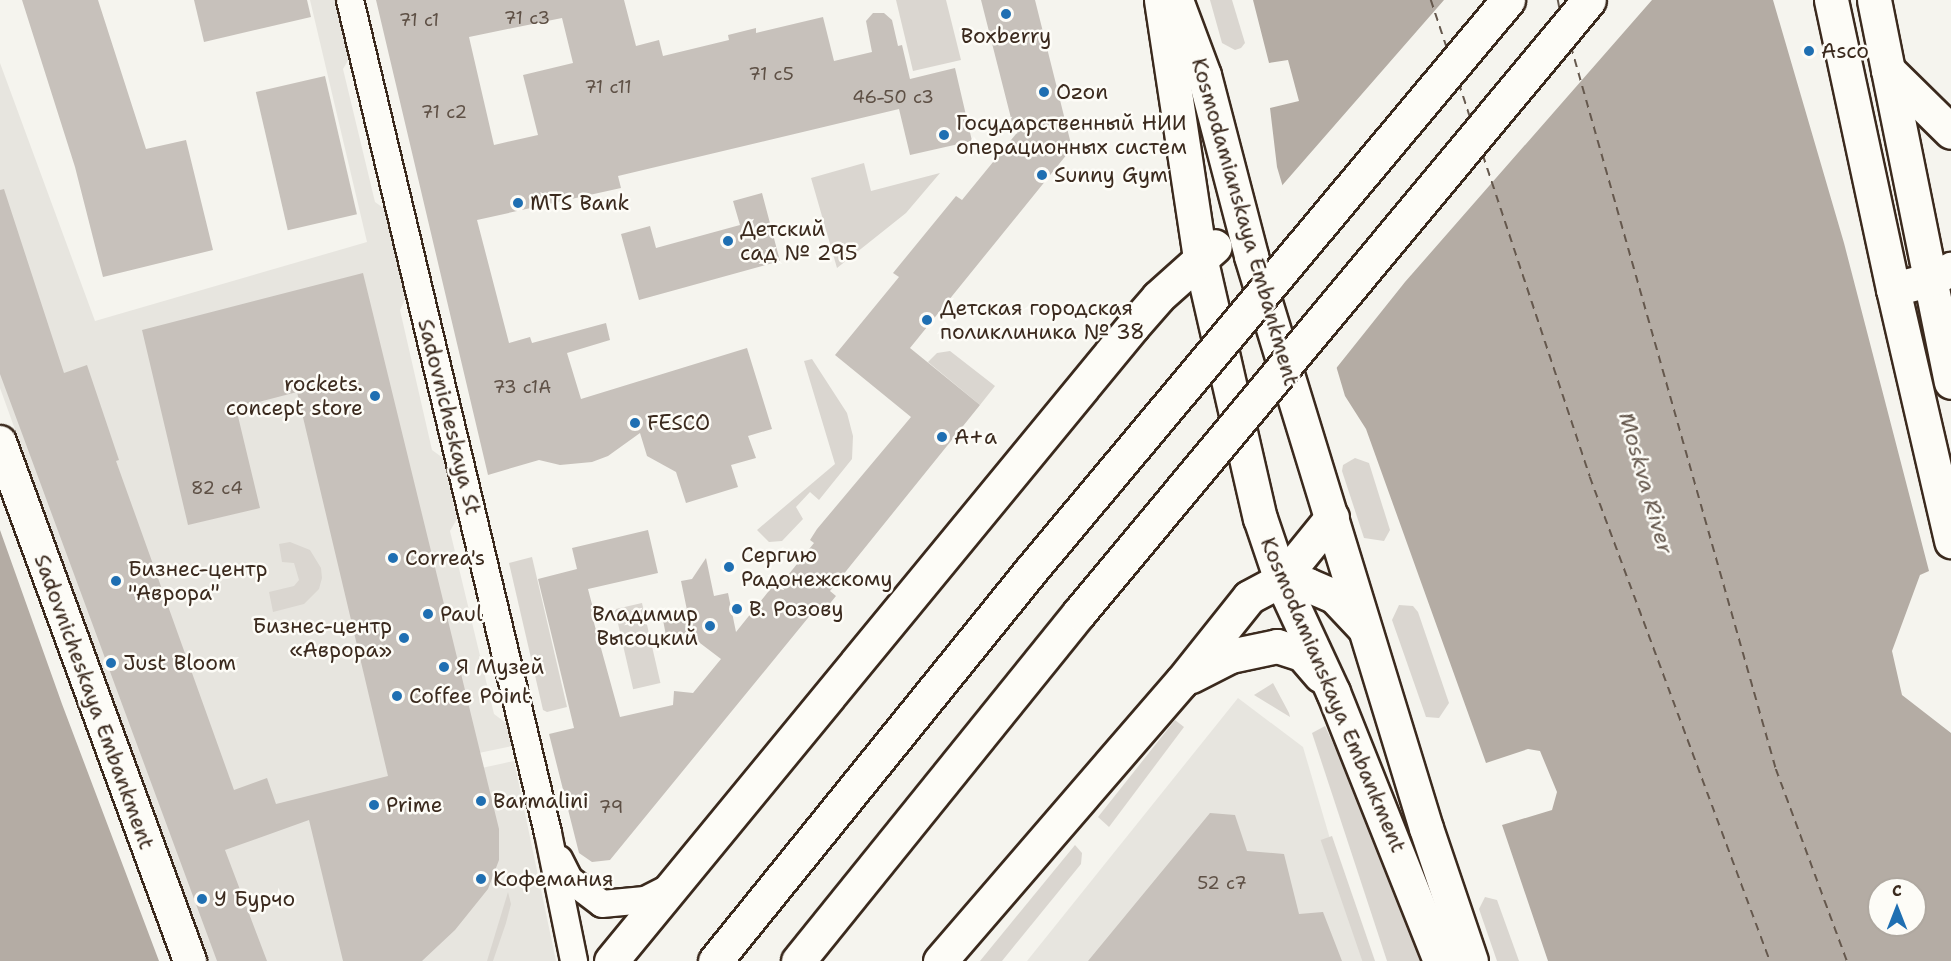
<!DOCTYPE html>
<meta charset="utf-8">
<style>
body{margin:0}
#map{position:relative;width:1951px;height:961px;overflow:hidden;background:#f5f4ee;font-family:"Shantell Sans",sans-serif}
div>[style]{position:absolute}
.built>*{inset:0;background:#e7e5df}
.green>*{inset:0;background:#dad6d0;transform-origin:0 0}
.water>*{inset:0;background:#b4aca4}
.pier>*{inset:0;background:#f5f4ee}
.ferry>*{height:1.5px;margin-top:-0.75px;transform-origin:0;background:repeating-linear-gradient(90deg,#65584d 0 8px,transparent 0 14px)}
.building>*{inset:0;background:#c7c1bb;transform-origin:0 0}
.roads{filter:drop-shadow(2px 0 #3b2a1e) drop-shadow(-2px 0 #3b2a1e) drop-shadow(0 2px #3b2a1e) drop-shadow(0 -2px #3b2a1e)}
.minor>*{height:26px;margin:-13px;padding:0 13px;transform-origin:13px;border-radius:13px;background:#fdfcf7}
.tertiary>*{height:32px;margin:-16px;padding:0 16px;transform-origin:16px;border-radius:16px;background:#fdfcf7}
.secondary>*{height:33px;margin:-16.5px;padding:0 16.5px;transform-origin:16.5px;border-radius:16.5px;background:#fdfcf7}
.primary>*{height:33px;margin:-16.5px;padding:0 16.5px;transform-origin:16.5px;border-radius:16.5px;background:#fdfcf7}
.bridges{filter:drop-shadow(2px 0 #3b2a1e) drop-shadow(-2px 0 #3b2a1e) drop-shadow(0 2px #3b2a1e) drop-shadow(0 -2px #3b2a1e)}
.primary-bridge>*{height:33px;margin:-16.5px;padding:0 16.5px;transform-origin:16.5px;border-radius:16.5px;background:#fdfcf7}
.dots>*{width:16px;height:16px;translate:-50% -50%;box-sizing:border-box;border:3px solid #fdfcf7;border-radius:50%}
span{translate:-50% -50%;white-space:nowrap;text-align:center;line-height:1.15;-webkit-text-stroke:5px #fdfcf7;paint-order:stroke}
.number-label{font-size:18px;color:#5e5045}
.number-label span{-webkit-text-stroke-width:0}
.poi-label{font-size:21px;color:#3b2a1e}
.left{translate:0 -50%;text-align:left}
.right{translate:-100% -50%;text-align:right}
.street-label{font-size:21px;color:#3b2a1e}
.water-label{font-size:22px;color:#65584d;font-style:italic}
.north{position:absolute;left:1867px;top:877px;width:60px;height:60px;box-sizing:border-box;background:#fdfcf7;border:2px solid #afa8a0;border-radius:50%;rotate:0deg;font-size:16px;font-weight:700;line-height:24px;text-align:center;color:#3b2a1e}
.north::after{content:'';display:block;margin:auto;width:21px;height:27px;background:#1f6fb2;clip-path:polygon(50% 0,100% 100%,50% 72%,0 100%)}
</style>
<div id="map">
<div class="built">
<i style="clip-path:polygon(310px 0,337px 0,350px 57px,343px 69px,375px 202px,386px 210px,406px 298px,400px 310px,432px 450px,443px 458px,457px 519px,450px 531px,494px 714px,506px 723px,512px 746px,474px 754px,477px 769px,514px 761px,556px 961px,207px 961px,0 388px,0 63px,95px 321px,367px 242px)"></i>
<i style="clip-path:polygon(1238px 698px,1303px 747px,1366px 961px,1027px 961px)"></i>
</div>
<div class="green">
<i style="clip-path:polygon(896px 0,946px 0,961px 60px,913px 71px)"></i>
<i style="clip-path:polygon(1210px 0,1232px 0,1245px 43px,1241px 48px,1235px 50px,1222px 43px)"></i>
<i style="clip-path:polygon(864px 163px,871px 191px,940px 173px,906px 213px,837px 268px,811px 178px)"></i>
<i style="clip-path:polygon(950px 351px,995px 386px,980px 405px,928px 362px,937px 353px)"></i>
<i style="clip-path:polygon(812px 359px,847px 413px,853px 436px,852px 459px,819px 500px,810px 492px,796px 507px,803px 519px,782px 541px,769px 542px,757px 530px,835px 464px,804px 361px)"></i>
<i style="clip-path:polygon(1355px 458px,1369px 463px,1390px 530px,1384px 541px,1364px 538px,1342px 471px,1343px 465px)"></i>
<i style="clip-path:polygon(290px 542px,310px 550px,321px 568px,322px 578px,319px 589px,304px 604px,273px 612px,269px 592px,294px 586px,299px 580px,294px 563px,282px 562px,279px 544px)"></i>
<i style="clip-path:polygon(532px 557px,567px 707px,547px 712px,543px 710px,509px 563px)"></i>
<i style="left:642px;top:603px;width:82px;height:28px;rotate:77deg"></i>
<i style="clip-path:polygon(1399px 605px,1413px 606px,1418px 612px,1449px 703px,1439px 718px,1426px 717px,1392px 620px)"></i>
<i style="clip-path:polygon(1273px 683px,1289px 713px,1290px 717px,1254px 695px)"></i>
<i style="clip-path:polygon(1175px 720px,1184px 727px,1109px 827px,1098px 817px)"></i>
<i style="clip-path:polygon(1325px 726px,1397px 882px,1428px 961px,1387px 961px,1312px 733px)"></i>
<i style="left:1332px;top:836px;width:133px;height:12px;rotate:71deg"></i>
<i style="clip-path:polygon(1075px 845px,1082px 853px,1081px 864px,1002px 961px,980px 961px)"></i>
<i style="clip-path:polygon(508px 892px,511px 904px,506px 923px,493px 961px,487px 961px)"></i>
<i style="clip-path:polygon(1485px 897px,1497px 900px,1519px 961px,1497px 961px,1479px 909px)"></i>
</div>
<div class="water">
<i style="clip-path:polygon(evenodd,1253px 0,1773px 0,1844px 243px,1929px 571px,1920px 575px,1892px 651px,1902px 695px,1951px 733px,1951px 961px,1548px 961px,1502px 825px,1552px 810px,1557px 792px,1540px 751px,1528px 749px,1486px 763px,1366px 429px,1345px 396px,1277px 167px,1270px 108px,1299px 101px,1288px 60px,1269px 63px,1253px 0,1879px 889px,1915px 889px,1915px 925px,1879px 925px,1879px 889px)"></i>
<i style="clip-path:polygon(0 530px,62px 704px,159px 961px,0 961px)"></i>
</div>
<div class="pier">
<i style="clip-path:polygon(1444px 0,1652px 0,1405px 282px,1334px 371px,1279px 189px)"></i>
</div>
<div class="ferry">
<i style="left:1431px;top:0;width:51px;rotate:71.6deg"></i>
<i style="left:1558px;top:0;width:10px;rotate:79deg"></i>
<i style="left:1571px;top:46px;width:752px;rotate:74.17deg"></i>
<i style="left:1776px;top:769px;width:205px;rotate:69.7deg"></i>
<i style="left:1459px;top:83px;width:38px;rotate:72deg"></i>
<i style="left:1483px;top:155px;width:339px;rotate:71.6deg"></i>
<i style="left:1590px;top:477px;width:516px;rotate:69.6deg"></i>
</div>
<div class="building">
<i style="clip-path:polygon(22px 0,98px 0,146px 149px,186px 140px,213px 250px,103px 277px,75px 167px)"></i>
<i style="clip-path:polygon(194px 0,307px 0,311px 17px,204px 42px)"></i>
<i style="clip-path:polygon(evenodd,376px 0,624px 0,636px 46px,659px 40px,663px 56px,729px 40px,728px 35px,756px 28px,756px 33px,823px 17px,834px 61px,872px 52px,866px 21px,873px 13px,884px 13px,892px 20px,898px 46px,902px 45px,910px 79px,955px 68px,972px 141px,910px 155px,899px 109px,618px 176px,621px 188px,477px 220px,509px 343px,530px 337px,532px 343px,606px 323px,610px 340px,567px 353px,581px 399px,747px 348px,772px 429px,748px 436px,756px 458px,731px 465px,738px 487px,686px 503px,676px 472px,647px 456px,640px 433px,608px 456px,592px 462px,560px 465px,539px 460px,488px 475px,376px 0,562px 18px,573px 63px,523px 75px,538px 135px,494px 145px,469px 37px,562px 18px)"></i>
<i style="clip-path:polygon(981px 0,1035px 0,1072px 148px,910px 348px,980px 405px,830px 591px,836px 596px,818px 618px,812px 613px,610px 860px,592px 862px,579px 853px,549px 734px,574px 728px,538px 579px,577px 569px,572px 548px,648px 530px,658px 573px,588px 589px,594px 612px,591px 612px,620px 717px,673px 705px,674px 691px,693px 693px,721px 659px,696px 640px,668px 646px,663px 620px,688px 615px,681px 581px,692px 579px,706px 558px,714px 596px,728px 593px,736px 632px,772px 587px,776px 590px,814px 543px,810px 540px,817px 529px,911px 417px,835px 355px,899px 277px,893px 273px,956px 196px,962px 200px,1020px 129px,1014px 130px)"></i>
<i style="left:325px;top:76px;width:142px;height:71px;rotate:77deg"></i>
<i style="clip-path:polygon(4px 189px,64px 373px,87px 365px,119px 460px,116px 461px,234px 790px,267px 778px,276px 804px,388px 776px,297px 392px,236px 408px,260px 508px,188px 525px,142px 330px,363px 273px,499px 829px,499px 860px,488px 889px,455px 930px,422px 961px,343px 961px,309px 820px,225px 850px,267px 961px,217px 961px,0 374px,0 190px)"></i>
<i style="clip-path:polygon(762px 193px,780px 261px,639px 300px,621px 234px,650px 226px,656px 248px,740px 225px,733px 201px)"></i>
<i style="clip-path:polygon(1210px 813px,1235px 815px,1247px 851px,1284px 854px,1299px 914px,1323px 912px,1342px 961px,1088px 961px)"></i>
</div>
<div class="roads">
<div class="minor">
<i style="left:350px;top:0;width:856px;rotate:76.63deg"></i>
<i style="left:548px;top:833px;width:131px;rotate:78.5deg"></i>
<i style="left:559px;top:859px;width:22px;rotate:63deg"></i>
<i style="left:569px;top:879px;width:41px;rotate:37.1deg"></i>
<i style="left:602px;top:904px;width:43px;rotate:-5.3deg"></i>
<i style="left:645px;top:900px;width:27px;rotate:-27deg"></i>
</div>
<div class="tertiary">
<i style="left:0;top:442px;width:553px;rotate:69.89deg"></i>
</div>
<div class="secondary">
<i style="left:1161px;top:0;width:260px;rotate:81.4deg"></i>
<i style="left:1200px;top:257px;width:268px;rotate:77.1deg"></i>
<i style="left:1260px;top:518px;width:65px;rotate:71.3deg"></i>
<i style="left:1281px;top:580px;width:123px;rotate:65.1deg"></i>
<i style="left:1333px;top:692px;width:289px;rotate:68.3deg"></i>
<i style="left:1176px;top:0;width:80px;rotate:69.5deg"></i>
<i style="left:1204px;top:75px;width:187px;rotate:75.4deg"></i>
<i style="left:1251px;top:256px;width:598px;rotate:72.99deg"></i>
<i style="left:1426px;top:828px;width:140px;rotate:71.3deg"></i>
<i style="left:1888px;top:70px;width:318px;rotate:78.6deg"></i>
<i style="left:1893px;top:289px;width:259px;rotate:77deg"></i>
<i style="left:1281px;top:580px;width:27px;rotate:10deg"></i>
<i style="left:1308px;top:585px;width:28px;rotate:23deg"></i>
<i style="left:1334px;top:596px;width:44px;rotate:46.8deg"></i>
<i style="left:1191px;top:676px;width:44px;rotate:-27.1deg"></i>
<i style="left:1230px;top:656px;width:48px;rotate:-12deg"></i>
<i style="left:1277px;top:646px;width:26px;rotate:18deg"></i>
<i style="left:1302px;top:654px;width:28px;rotate:49deg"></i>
<i style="left:611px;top:961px;width:822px;rotate:-50.58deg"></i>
<i style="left:1133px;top:326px;width:38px;rotate:-49deg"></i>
<i style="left:1158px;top:297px;width:76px;rotate:-41.8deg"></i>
<i style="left:940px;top:961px;width:370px;rotate:-49.2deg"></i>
<i style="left:1182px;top:681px;width:107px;rotate:-51.4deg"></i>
<i style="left:1249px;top:597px;width:36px;rotate:-28deg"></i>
<i style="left:1281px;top:580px;width:81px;rotate:-51deg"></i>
</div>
<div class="primary">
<i style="left:1831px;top:0;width:296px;rotate:77.9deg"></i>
<i style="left:1893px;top:289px;width:38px;rotate:-14deg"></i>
<i style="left:1930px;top:280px;width:24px;rotate:-28deg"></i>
<i style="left:1874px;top:0;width:71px;rotate:78.7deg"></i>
<i style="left:1888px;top:70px;width:88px;rotate:44.5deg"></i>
</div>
</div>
<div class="bridges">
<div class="primary-bridge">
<i style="left:715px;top:961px;width:504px;rotate:-51.04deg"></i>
<i style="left:1032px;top:569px;width:742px;rotate:-50.09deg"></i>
<i style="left:798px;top:961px;width:447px;rotate:-51.1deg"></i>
<i style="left:1079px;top:613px;width:797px;rotate:-50.24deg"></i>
</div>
</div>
<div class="dots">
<i style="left:1006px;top:14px;background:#1f6fb2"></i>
<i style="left:1809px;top:51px;background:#1f6fb2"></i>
<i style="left:1044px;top:92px;background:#1f6fb2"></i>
<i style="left:944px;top:135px;background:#1f6fb2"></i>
<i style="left:1042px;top:175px;background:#1f6fb2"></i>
<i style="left:518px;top:203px;background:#1f6fb2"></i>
<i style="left:728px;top:241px;background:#1f6fb2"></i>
<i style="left:927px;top:320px;background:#1f6fb2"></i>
<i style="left:375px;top:396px;background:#1f6fb2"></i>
<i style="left:635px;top:423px;background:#1f6fb2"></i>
<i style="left:942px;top:437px;background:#1f6fb2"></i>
<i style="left:393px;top:558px;background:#1f6fb2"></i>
<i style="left:729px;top:567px;background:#1f6fb2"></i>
<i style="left:116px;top:581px;background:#1f6fb2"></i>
<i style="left:737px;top:609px;background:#1f6fb2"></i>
<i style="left:428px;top:614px;background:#1f6fb2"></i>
<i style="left:710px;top:626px;background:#1f6fb2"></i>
<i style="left:404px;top:638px;background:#1f6fb2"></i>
<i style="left:111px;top:663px;background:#1f6fb2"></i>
<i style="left:444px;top:667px;background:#1f6fb2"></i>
<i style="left:397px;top:696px;background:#1f6fb2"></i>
<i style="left:481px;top:801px;background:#1f6fb2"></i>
<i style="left:374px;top:805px;background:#1f6fb2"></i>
<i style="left:481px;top:879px;background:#1f6fb2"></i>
<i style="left:202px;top:899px;background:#1f6fb2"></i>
</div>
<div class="number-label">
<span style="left:527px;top:18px">71 с3</span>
<span style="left:419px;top:20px">71 с1</span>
<span style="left:771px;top:74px">71 с5</span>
<span style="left:608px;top:87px">71 с11</span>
<span style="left:893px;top:97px">46-50 с3</span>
<span style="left:444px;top:112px">71 с2</span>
<span style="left:522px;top:387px">73 с1А</span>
<span style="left:217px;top:488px">82 с4</span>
<span style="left:611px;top:807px">79</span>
<span style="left:1222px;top:883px">52 с7</span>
</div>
<div class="poi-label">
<span style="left:1006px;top:36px">Boxberry</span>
<span class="left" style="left:1821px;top:51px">Asco</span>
<span class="left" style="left:1056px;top:92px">Ozon</span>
<span class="left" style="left:956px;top:135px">Государственный НИИ<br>операционных систем</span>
<span class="left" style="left:1054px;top:175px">Sunny Gym</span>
<span class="left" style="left:530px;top:203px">MTS Bank</span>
<span class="left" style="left:740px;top:241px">Детский<br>сад № 295</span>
<span class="left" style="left:940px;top:320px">Детская городская<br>поликлиника № 38</span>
<span class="right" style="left:363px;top:396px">rockets.<br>concept store</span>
<span class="left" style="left:647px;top:423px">FESCO</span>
<span class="left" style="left:954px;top:437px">А+а</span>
<span class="left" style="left:741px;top:567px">Сергию<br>Радонежскому</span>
<span class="left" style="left:405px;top:558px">Correa's</span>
<span class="left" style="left:128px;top:581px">Бизнес-центр<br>"Аврора"</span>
<span class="left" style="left:749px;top:609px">В. Розову</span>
<span class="left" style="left:440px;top:614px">Paul</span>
<span class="right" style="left:698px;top:626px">Владимир<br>Высоцкий</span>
<span class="right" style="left:392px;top:638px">Бизнес-центр<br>«Аврора»</span>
<span class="left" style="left:123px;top:663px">Just Bloom</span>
<span class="left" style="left:456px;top:667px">Я Музей</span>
<span class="left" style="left:409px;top:696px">Coffee Point</span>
<span class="left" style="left:493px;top:801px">Barmalini</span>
<span class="left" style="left:386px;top:805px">Prime</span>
<span class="left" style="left:493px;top:879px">Кофемания</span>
<span class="left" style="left:214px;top:899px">У Бурчо</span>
</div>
<div class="street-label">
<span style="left:1245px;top:222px;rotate:74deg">Kosmodamianskaya Embankment</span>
<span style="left:449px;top:417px;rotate:76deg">Sadovnicheskaya St</span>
<span style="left:1333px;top:695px;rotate:67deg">Kosmodamianskaya Embankment</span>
<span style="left:94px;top:702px;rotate:70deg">Sadovnicheskaya Embankment</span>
</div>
<div class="water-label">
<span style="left:1646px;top:483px;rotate:74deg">Moskva River</span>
</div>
<div class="north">С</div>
</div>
